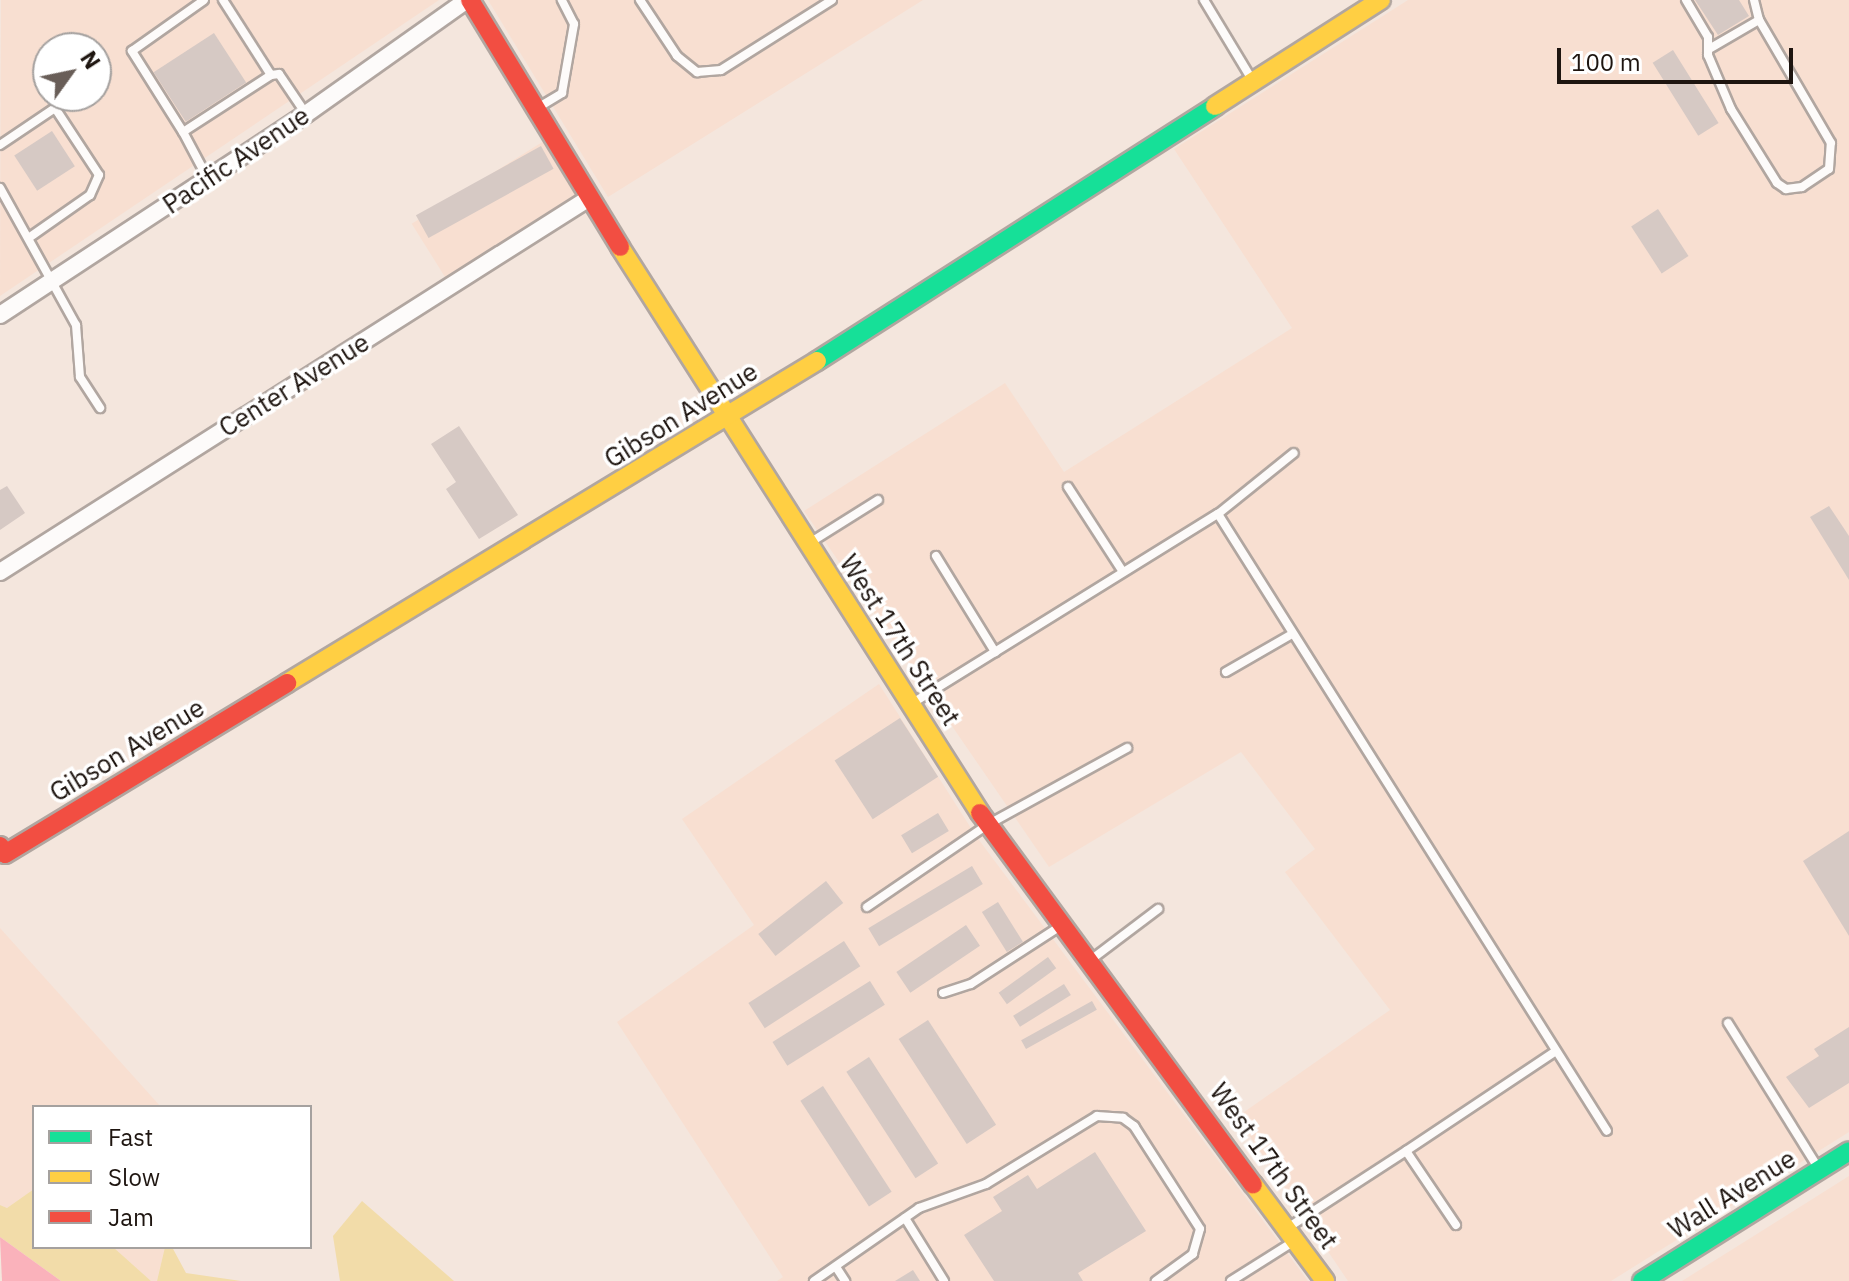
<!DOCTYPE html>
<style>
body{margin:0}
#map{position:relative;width:1849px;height:1281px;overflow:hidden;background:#f4e6dd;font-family:"IBM Plex Sans",sans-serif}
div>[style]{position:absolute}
.built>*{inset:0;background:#f8dfd1;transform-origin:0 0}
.green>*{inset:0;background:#f2dca9}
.water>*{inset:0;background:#fab2bb}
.building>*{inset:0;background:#d6c9c4;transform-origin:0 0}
.roads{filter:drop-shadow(2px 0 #b1a6a0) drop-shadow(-2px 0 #b1a6a0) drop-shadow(0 2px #b1a6a0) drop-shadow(0 -2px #b1a6a0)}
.lane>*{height:8px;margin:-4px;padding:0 4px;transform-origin:4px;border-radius:4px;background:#fdfbfa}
.street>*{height:16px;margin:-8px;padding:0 8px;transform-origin:8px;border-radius:8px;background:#fdfbfa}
.fast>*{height:18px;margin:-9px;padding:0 9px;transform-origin:9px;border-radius:9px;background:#16e098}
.slow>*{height:18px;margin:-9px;padding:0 9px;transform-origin:9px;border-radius:9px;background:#ffcf43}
.jam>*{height:18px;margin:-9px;padding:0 9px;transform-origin:9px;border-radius:9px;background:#f24e42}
span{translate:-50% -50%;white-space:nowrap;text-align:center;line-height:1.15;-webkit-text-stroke:7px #fff;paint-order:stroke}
.street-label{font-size:26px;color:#1e1510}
.legend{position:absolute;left:32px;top:1105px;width:280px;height:144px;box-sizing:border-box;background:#fff;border:2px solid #a5a19f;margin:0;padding:10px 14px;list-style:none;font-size:24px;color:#1e1510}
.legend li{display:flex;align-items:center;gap:16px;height:40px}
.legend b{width:40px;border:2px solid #a5a19f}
.north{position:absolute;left:32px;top:32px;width:80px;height:80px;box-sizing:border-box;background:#fff;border:2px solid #a5a19f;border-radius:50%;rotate:57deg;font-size:22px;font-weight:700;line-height:32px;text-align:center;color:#1e1510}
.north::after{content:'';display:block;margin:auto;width:28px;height:36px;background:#695e58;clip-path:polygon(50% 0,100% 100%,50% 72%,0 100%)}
.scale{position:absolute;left:1557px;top:48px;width:236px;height:36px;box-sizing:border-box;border:4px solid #1e1510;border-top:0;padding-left:10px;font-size:24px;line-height:28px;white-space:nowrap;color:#1e1510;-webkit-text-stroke:6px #fff;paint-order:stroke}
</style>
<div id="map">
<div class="built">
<i style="clip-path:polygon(evenodd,1px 0,439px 0,0 296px,1px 0,48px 48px,96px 48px,96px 96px,48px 96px,48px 48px)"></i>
<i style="clip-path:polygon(488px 0,923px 0,608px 197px)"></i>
<i style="clip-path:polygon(1408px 0,1849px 0,1849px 1132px,1611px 1281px,1348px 1281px,1237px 1117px,1390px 1010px,1285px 872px,1315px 849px,1241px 752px,1049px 867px,804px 511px,1005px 383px,1064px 472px,1292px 328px,1174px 149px)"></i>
<i style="left:544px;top:141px;width:64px;height:156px;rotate:58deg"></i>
<i style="clip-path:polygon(879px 684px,976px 836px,1308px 1281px,777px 1281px,783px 1277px,617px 1022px,754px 925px,682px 819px)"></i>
<i style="clip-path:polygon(0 928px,161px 1107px,34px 1107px,34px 1189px,7px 1208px,0 1205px)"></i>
<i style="clip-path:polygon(1849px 1176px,1849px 1281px,1682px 1281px)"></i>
<i style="clip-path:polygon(113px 1247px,165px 1247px,157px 1281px,151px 1281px)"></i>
</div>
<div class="green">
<i style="clip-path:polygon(34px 1189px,34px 1247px,113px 1247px,151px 1281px,61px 1281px,0 1237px,0 1205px,7px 1208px)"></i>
<i style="clip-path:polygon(362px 1201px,454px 1281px,340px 1281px,333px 1236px)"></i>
<i style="clip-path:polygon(165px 1247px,172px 1247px,186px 1273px,241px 1281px,157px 1281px)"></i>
</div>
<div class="water">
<i style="clip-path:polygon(0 1237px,61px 1281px,2px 1281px)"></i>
</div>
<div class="building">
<i style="clip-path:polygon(1695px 0,1739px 0,1749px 16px,1718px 35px)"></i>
<i style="left:214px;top:33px;width:59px;height:72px;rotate:57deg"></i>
<i style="left:1673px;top:50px;width:86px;height:24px;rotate:58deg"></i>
<i style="left:52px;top:131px;width:42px;height:45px;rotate:57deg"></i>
<i style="left:541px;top:146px;width:26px;height:143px;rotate:61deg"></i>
<i style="left:1658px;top:209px;width:56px;height:32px;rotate:57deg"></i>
<i style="clip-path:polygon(459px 426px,518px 515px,479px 539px,446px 489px,456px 482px,431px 444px)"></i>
<i style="clip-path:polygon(7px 486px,25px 513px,0 530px,0 490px)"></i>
<i style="clip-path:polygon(1829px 506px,1849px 536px,1849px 580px,1810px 517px)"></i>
<i style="left:900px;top:718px;width:70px;height:78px;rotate:57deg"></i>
<i style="left:938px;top:813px;width:21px;height:43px;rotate:59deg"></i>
<i style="clip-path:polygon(1849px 831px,1849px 936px,1803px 861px)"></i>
<i style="left:972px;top:866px;width:21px;height:121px;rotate:59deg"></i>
<i style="left:826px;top:881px;width:28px;height:86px;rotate:52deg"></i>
<i style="left:998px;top:902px;width:47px;height:19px;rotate:58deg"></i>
<i style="left:966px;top:925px;width:25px;height:84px;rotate:56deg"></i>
<i style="left:844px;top:941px;width:30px;height:114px;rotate:57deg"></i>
<i style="left:1048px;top:957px;width:14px;height:61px;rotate:54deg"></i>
<i style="left:870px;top:981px;width:28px;height:115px;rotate:58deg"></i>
<i style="left:1064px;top:984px;width:13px;height:60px;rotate:58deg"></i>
<i style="left:1092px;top:1001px;width:10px;height:81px;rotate:61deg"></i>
<i style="left:928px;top:1020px;width:125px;height:35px;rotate:57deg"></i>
<i style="clip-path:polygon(1849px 1027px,1849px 1083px,1809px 1108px,1786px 1077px,1819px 1056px,1814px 1049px)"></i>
<i style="left:869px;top:1057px;width:127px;height:27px;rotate:57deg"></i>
<i style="left:823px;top:1086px;width:126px;height:27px;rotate:57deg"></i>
<i style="clip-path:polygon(1095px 1152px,1146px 1231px,1078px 1273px,1083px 1281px,994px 1281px,964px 1235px,1002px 1211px,993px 1197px,1028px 1175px,1037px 1189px)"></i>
<i style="clip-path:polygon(913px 1270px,920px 1281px,895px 1281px)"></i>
</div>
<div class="roads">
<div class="lane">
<i style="left:223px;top:0;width:89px;rotate:57.4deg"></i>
<i style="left:640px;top:0;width:67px;rotate:56.5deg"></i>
<i style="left:677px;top:56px;width:26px;rotate:39deg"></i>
<i style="left:697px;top:72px;width:24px;rotate:-5deg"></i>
<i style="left:721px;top:70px;width:131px;rotate:-32.2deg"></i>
<i style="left:1204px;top:0;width:91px;rotate:58.9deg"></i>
<i style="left:1686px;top:0;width:43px;rotate:59.3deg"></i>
<i style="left:1708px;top:37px;width:18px;rotate:90deg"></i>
<i style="left:1708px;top:55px;width:59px;rotate:66.9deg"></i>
<i style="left:1731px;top:109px;width:87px;rotate:58.1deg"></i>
<i style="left:1777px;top:183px;width:11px;rotate:34deg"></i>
<i style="left:1786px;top:189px;width:16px;rotate:-7deg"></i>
<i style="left:1802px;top:187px;width:32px;rotate:-34deg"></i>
<i style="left:1829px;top:169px;width:26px;rotate:-86deg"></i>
<i style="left:1831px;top:143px;width:143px;rotate:-120.3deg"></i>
<i style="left:1759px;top:20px;width:21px;rotate:-104deg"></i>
<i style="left:1709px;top:49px;width:58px;rotate:-30.1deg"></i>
<i style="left:539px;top:107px;width:27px;rotate:-31deg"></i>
<i style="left:562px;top:93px;width:70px;rotate:-80.1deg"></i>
<i style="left:574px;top:24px;width:27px;rotate:-117deg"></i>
<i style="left:183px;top:132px;width:96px;rotate:-122.2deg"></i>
<i style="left:132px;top:51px;width:88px;rotate:-35.3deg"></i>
<i style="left:0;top:145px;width:66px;rotate:-33.9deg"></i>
<i style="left:55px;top:108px;width:80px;rotate:56.7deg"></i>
<i style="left:99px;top:175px;width:22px;rotate:114deg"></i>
<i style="left:90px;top:195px;width:73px;rotate:145deg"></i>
<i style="left:208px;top:179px;width:53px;rotate:-118deg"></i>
<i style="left:183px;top:132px;width:105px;rotate:-32.9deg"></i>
<i style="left:271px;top:75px;width:8px;rotate:-7deg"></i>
<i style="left:279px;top:74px;width:48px;rotate:56deg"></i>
<i style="left:0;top:188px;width:157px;rotate:61deg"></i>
<i style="left:76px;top:325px;width:52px;rotate:85.6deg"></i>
<i style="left:80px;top:377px;width:37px;rotate:57deg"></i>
<i style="left:1068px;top:487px;width:101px;rotate:57.1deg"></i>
<i style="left:1218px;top:514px;width:729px;rotate:57.77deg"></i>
<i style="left:811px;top:542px;width:79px;rotate:-32.1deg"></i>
<i style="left:936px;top:556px;width:113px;rotate:58.4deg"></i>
<i style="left:1226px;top:672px;width:76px;rotate:-29.9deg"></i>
<i style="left:911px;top:704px;width:361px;rotate:-31.8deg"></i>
<i style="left:1218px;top:514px;width:97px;rotate:-38.8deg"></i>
<i style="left:867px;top:907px;width:145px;rotate:-34.3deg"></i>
<i style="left:987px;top:825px;width:160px;rotate:-28.8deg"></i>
<i style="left:1092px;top:959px;width:83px;rotate:-37.1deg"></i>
<i style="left:943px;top:993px;width:29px;rotate:-18deg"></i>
<i style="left:971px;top:984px;width:105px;rotate:-32.9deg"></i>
<i style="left:1728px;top:1023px;width:168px;rotate:58.1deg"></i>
<i style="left:905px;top:1218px;width:74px;rotate:58.2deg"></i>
<i style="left:1456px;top:1225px;width:89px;rotate:-124deg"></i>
<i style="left:1406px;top:1151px;width:180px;rotate:-33.7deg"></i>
<i style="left:1289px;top:1227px;width:140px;rotate:-33deg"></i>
<i style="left:836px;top:1267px;width:17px;rotate:57deg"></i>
<i style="left:814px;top:1281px;width:128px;rotate:-34.8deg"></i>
<i style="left:919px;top:1208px;width:71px;rotate:-19.7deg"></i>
<i style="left:986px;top:1184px;width:130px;rotate:-31.5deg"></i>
<i style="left:1097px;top:1116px;width:26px;rotate:4deg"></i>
<i style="left:1123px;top:1118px;width:14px;rotate:36deg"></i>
<i style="left:1134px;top:1126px;width:122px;rotate:57.3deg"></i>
<i style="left:1200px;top:1229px;width:26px;rotate:106deg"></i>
<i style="left:1193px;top:1254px;width:46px;rotate:143.9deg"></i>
<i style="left:1231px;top:1281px;width:71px;rotate:-32.3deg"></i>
</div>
<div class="street">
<i style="left:0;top:315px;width:366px;rotate:-33.3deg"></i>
<i style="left:306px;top:114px;width:197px;rotate:-35.3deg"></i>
<i style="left:0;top:572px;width:698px;rotate:-32.41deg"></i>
</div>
<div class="fast">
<i style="left:817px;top:361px;width:473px;rotate:-32.6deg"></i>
<i style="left:1642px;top:1281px;width:244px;rotate:-32.1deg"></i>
</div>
<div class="slow">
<i style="left:1215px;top:106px;width:197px;rotate:-32.6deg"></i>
<i style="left:620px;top:247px;width:671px;rotate:57.54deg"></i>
<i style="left:287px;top:683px;width:620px;rotate:-31.28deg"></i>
<i style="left:1253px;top:1184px;width:121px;rotate:53.4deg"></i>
</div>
<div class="jam">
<i style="left:470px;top:0;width:289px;rotate:58.7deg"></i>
<i style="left:980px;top:813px;width:461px;rotate:53.7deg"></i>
<i style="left:0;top:846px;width:9px;rotate:58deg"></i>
<i style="left:5px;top:854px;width:330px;rotate:-31.2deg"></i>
</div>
</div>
<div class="street-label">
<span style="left:236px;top:160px;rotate:-34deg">Pacific Avenue</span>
<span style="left:294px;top:385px;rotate:-32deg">Center Avenue</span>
<span style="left:681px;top:415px;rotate:-32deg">Gibson Avenue</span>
<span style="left:900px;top:640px;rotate:57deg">West 17th Street</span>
<span style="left:127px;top:750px;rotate:-31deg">Gibson Avenue</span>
<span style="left:1274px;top:1166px;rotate:54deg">West 17th Street</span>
<span style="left:1732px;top:1194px;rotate:-32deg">Wall Avenue</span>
</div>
<ul class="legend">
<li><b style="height:10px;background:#16e098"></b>Fast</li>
<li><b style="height:10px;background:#ffcf43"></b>Slow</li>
<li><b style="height:10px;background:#f24e42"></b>Jam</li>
</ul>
<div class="north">N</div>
<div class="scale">100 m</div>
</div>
